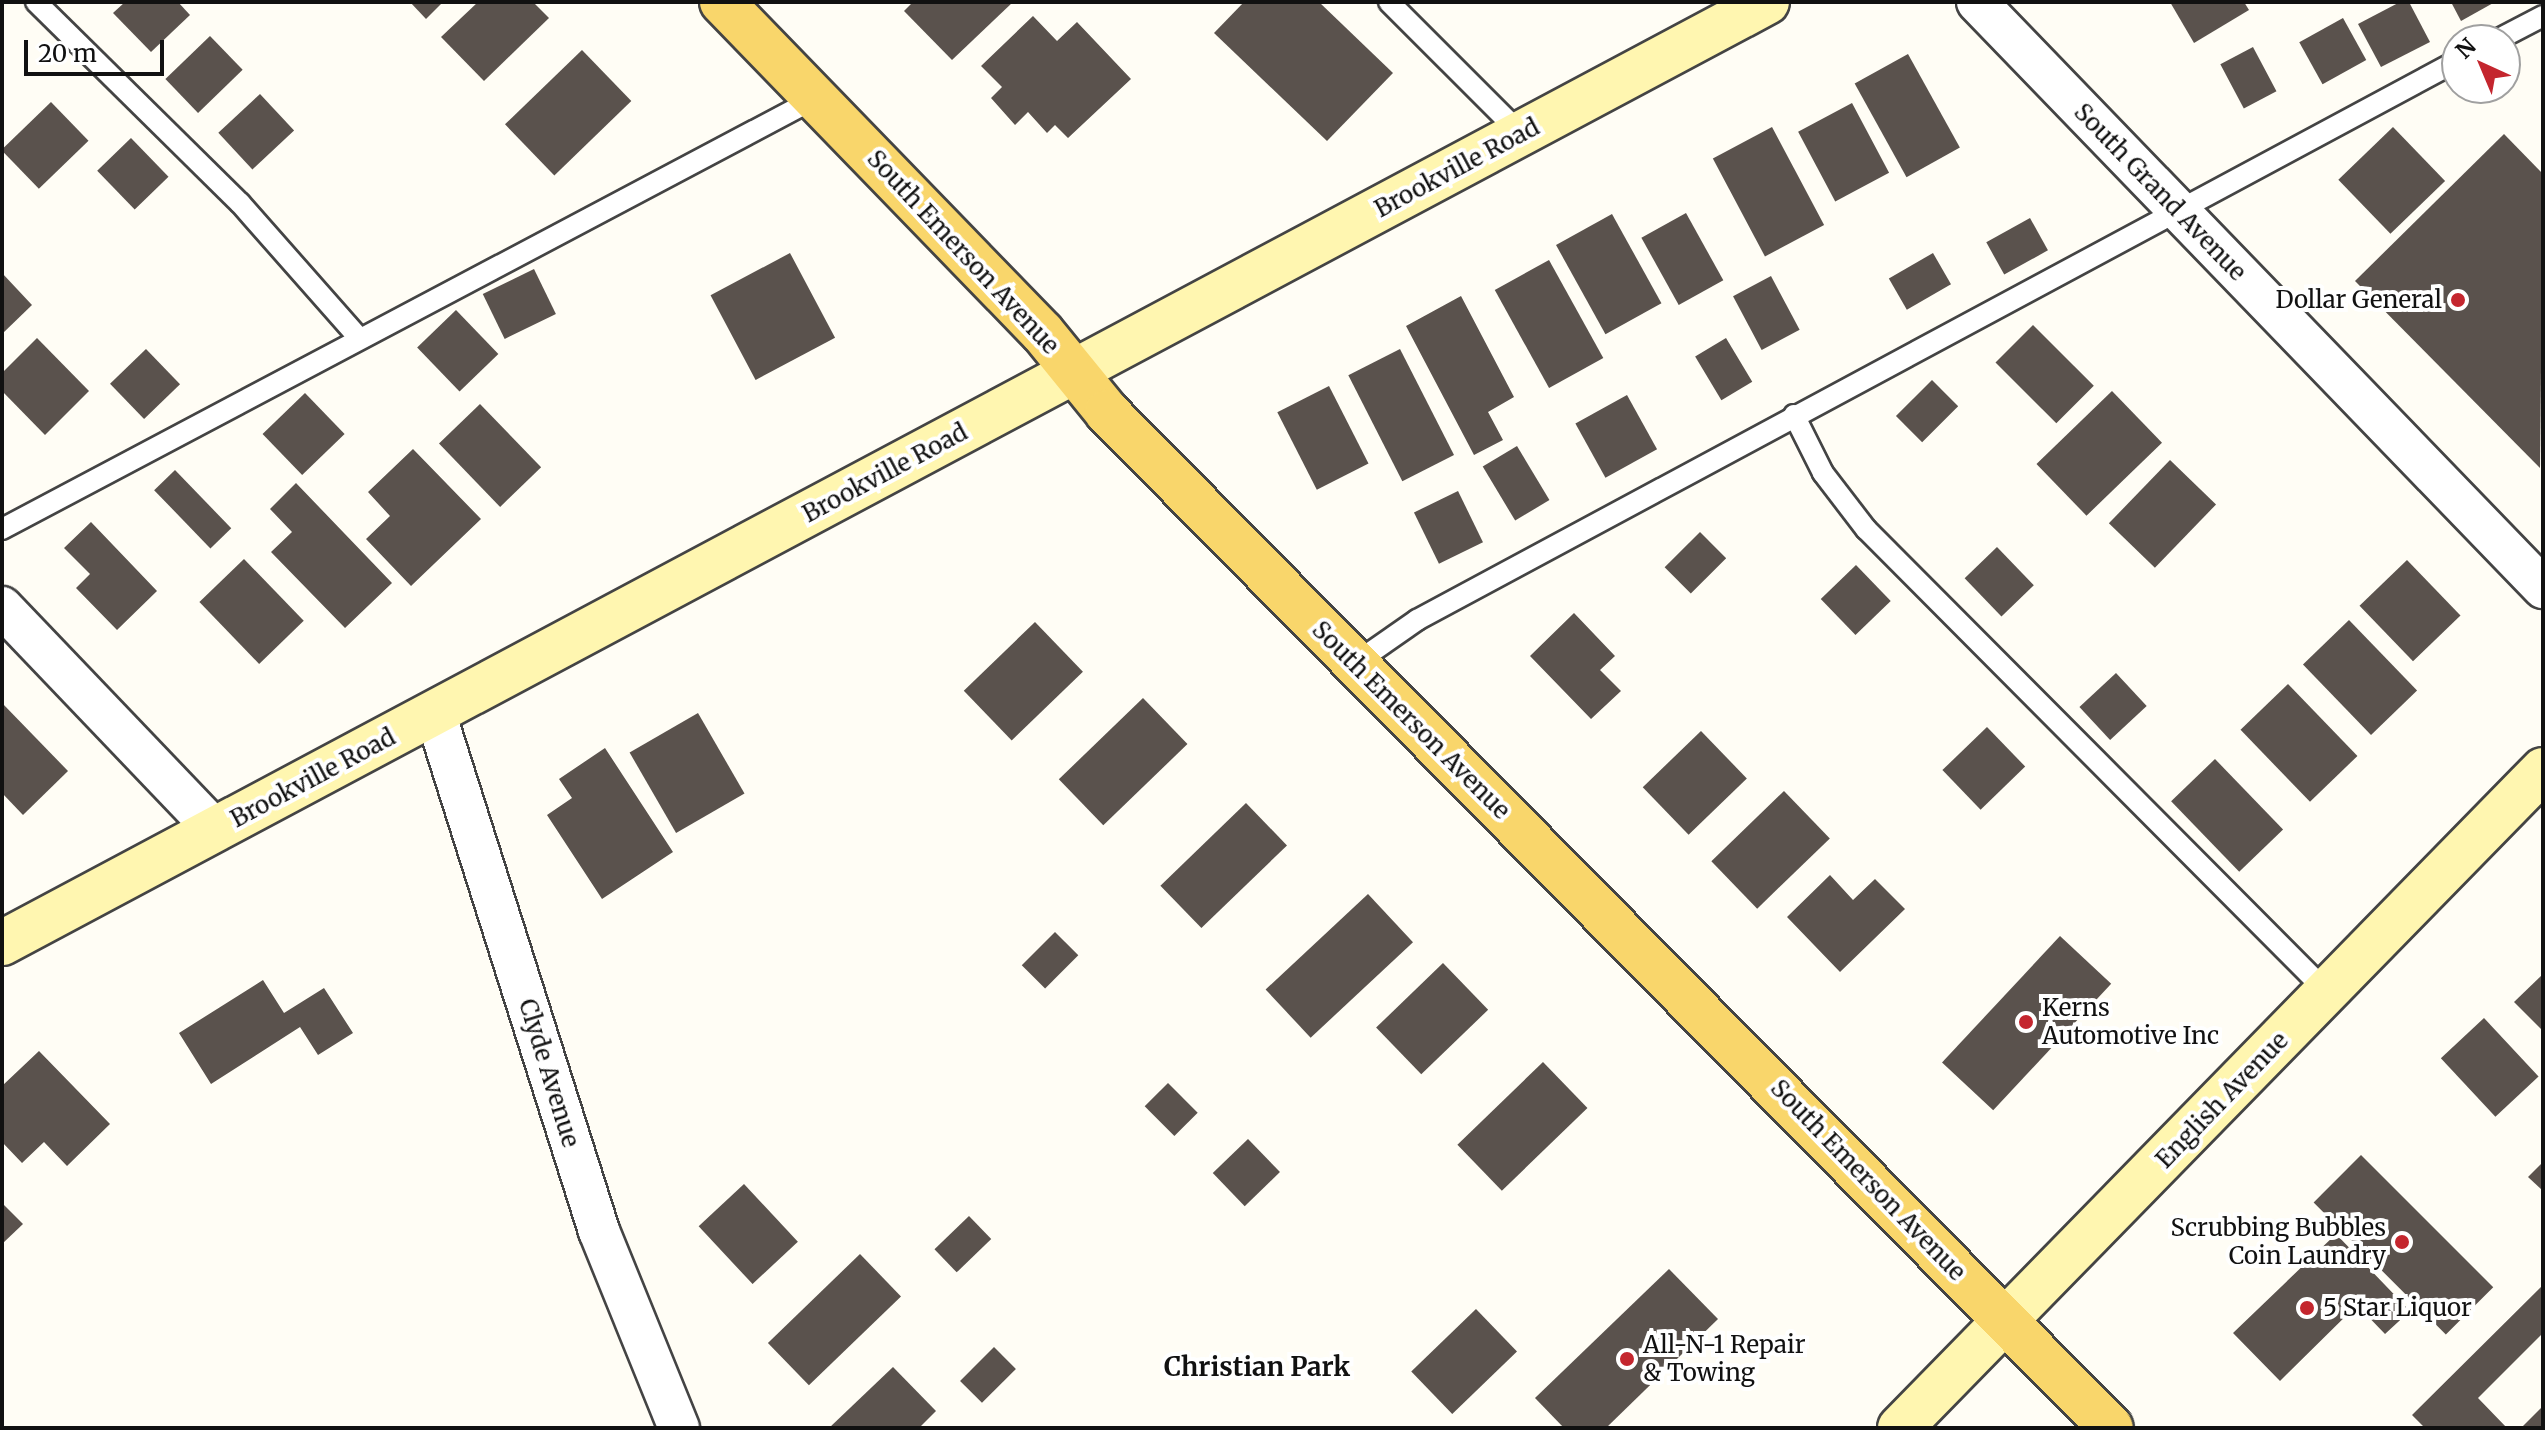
<!DOCTYPE html>
<style>
body{margin:0}
#map{position:relative;width:2545px;height:1430px;overflow:hidden;background:#fffdf5;font-family:Merriweather,serif}
div>[style]{position:absolute}
.building>*{inset:0;background:#5a524d;transform-origin:0 0}
.roads{filter:drop-shadow(2px 0 #444) drop-shadow(-2px 0 #444) drop-shadow(0 2px #444) drop-shadow(0 -2px #444)}
.lane>*{height:20px;margin:-10px;padding:0 10px;transform-origin:10px;border-radius:10px;background:#fff}
.street>*{height:40px;margin:-20px;padding:0 20px;transform-origin:20px;border-radius:20px;background:#fff}
.secondary>*{height:44px;margin:-22px;padding:0 22px;transform-origin:22px;border-radius:22px;background:#fff6b0}
.primary>*{height:44px;margin:-22px;padding:0 22px;transform-origin:22px;border-radius:22px;background:#f9d66b}
.dots>*{width:22px;height:22px;translate:-50% -50%;box-sizing:border-box;border:4px solid #fff;border-radius:50%}
span{translate:-50% -50%;white-space:nowrap;text-align:center;line-height:1.15;-webkit-text-stroke:8px #fff;paint-order:stroke}
.street-label{font-size:24px;color:#111}
.poi-label{font-size:24px;color:#111}
.right{translate:-100% -50%;text-align:right}
.left{translate:0 -50%;text-align:left}
.neighbourhood-label{font-size:26px;color:#111;font-weight:700}
.frame{position:absolute;inset:0;border:4px solid #111;pointer-events:none}
.north{position:absolute;left:2441px;top:24px;width:80px;height:80px;box-sizing:border-box;background:#fff;border:2px solid #a0a0a0;border-radius:50%;rotate:316deg;font-size:22px;font-weight:700;line-height:32px;text-align:center;color:#111}
.north::after{content:'';display:block;margin:auto;width:28px;height:36px;background:#c4262e;clip-path:polygon(50% 0,100% 100%,50% 72%,0 100%)}
.scale{position:absolute;left:24px;top:40px;width:140px;height:36px;box-sizing:border-box;border:4px solid #111;border-top:0;padding-left:10px;font-size:24px;line-height:28px;white-space:nowrap;color:#111;-webkit-text-stroke:6px #fff;paint-order:stroke}
</style>
<div id="map">
<div class="building">
<i style="clip-path:polygon(125px 2px,178px 2px,190px 15px,151px 52px,113px 13px)"></i>
<i style="clip-path:polygon(410px 2px,443px 2px,426px 19px)"></i>
<i style="clip-path:polygon(478px 2px,533px 2px,549px 18px,484px 81px,441px 37px)"></i>
<i style="clip-path:polygon(913px 2px,1013px 2px,952px 60px,904px 11px)"></i>
<i style="clip-path:polygon(1244px 2px,1319px 2px,1393px 73px,1327px 141px,1214px 33px)"></i>
<i style="clip-path:polygon(2170px 2px,2244px 2px,2249px 10px,2194px 43px)"></i>
<i style="clip-path:polygon(2400px 2px,2409px 2px,2430px 42px,2381px 67px,2358px 24px)"></i>
<i style="clip-path:polygon(2451px 2px,2495px 2px,2461px 21px)"></i>
<i style="clip-path:polygon(1033px 16px,1057px 41px,1077px 22px,1131px 79px,1068px 138px,1055px 125px,1047px 133px,1028px 112px,1015px 125px,991px 98px,1002px 87px,981px 66px)"></i>
<i style="left:2343px;top:18px;width:48px;height:50px;rotate:61deg"></i>
<i style="left:210px;top:36px;width:47px;height:62px;rotate:46deg"></i>
<i style="left:2253px;top:47px;width:50px;height:37px;rotate:62deg"></i>
<i style="left:582px;top:50px;width:71px;height:107px;rotate:46deg"></i>
<i style="left:1908px;top:54px;width:107px;height:61px;rotate:61deg"></i>
<i style="left:260px;top:94px;width:50px;height:57px;rotate:47deg"></i>
<i style="left:51px;top:102px;width:54px;height:69px;rotate:46deg"></i>
<i style="left:1852px;top:103px;width:79px;height:61px;rotate:62deg"></i>
<i style="left:1772px;top:127px;width:111px;height:67px;rotate:62deg"></i>
<i style="left:2393px;top:127px;width:75px;height:76px;rotate:46deg"></i>
<i style="clip-path:polygon(2504px 134px,2543px 174px,2540px 468px,2355px 281px)"></i>
<i style="left:131px;top:138px;width:54px;height:47px;rotate:46deg"></i>
<i style="left:1686px;top:213px;width:77px;height:51px;rotate:61deg"></i>
<i style="left:1612px;top:214px;width:102px;height:64px;rotate:61deg"></i>
<i style="left:2030px;top:218px;width:37px;height:50px;rotate:61deg"></i>
<i style="left:790px;top:253px;width:96px;height:90px;rotate:62deg"></i>
<i style="left:1933px;top:253px;width:36px;height:51px;rotate:60deg"></i>
<i style="left:1549px;top:260px;width:112px;height:62px;rotate:61deg"></i>
<i style="left:534px;top:269px;width:50px;height:57px;rotate:64deg"></i>
<i style="clip-path:polygon(2px 273px,32px 305px,2px 334px)"></i>
<i style="left:1771px;top:276px;width:61px;height:43px;rotate:62deg"></i>
<i style="clip-path:polygon(1461px 296px,1514px 397px,1488px 412px,1503px 440px,1474px 455px,1406px 326px)"></i>
<i style="left:456px;top:310px;width:61px;height:54px;rotate:46deg"></i>
<i style="left:2033px;top:325px;width:86px;height:53px;rotate:45deg"></i>
<i style="clip-path:polygon(37px 338px,89px 391px,45px 435px,2px 391px,2px 373px)"></i>
<i style="left:1726px;top:338px;width:51px;height:36px;rotate:59deg"></i>
<i style="left:146px;top:349px;width:49px;height:50px;rotate:46deg"></i>
<i style="left:1400px;top:349px;width:119px;height:58px;rotate:63deg"></i>
<i style="left:1932px;top:380px;width:37px;height:51px;rotate:45deg"></i>
<i style="left:1329px;top:386px;width:87px;height:58px;rotate:63deg"></i>
<i style="left:2112px;top:391px;width:72px;height:105px;rotate:46deg"></i>
<i style="left:305px;top:393px;width:57px;height:59px;rotate:46deg"></i>
<i style="left:1627px;top:395px;width:62px;height:59px;rotate:61deg"></i>
<i style="left:480px;top:404px;width:88px;height:57px;rotate:46deg"></i>
<i style="left:1517px;top:446px;width:63px;height:40px;rotate:59deg"></i>
<i style="clip-path:polygon(413px 449px,481px 519px,411px 586px,366px 539px,390px 516px,368px 492px)"></i>
<i style="left:2170px;top:460px;width:64px;height:88px;rotate:44deg"></i>
<i style="left:175px;top:470px;width:81px;height:29px;rotate:46deg"></i>
<i style="clip-path:polygon(296px 483px,392px 583px,345px 628px,271px 552px,292px 532px,270px 509px)"></i>
<i style="left:1458px;top:491px;width:57px;height:49px;rotate:64deg"></i>
<i style="clip-path:polygon(91px 522px,157px 591px,117px 630px,76px 588px,90px 574px,64px 548px)"></i>
<i style="left:1700px;top:532px;width:37px;height:50px;rotate:45deg"></i>
<i style="left:1997px;top:547px;width:53px;height:45px;rotate:46deg"></i>
<i style="left:244px;top:559px;width:86px;height:62px;rotate:46deg"></i>
<i style="left:2407px;top:560px;width:77px;height:66px;rotate:46deg"></i>
<i style="left:1856px;top:565px;width:50px;height:49px;rotate:46deg"></i>
<i style="clip-path:polygon(1574px 613px,1615px 656px,1600px 670px,1621px 691px,1591px 719px,1530px 656px)"></i>
<i style="left:2349px;top:620px;width:98px;height:64px;rotate:46deg"></i>
<i style="left:1035px;top:622px;width:69px;height:99px;rotate:46deg"></i>
<i style="left:2116px;top:673px;width:45px;height:50px;rotate:47deg"></i>
<i style="left:2288px;top:684px;width:100px;height:66px;rotate:46deg"></i>
<i style="left:1143px;top:698px;width:64px;height:117px;rotate:46deg"></i>
<i style="clip-path:polygon(2px 703px,68px 771px,23px 815px,2px 793px)"></i>
<i style="left:698px;top:713px;width:93px;height:79px;rotate:60deg"></i>
<i style="left:1987px;top:727px;width:55px;height:62px;rotate:46deg"></i>
<i style="left:1701px;top:731px;width:66px;height:81px;rotate:46deg"></i>
<i style="clip-path:polygon(605px 748px,673px 852px,602px 899px,547px 815px,572px 798px,559px 779px)"></i>
<i style="left:2215px;top:759px;width:98px;height:61px;rotate:46deg"></i>
<i style="left:1784px;top:791px;width:66px;height:101px;rotate:46deg"></i>
<i style="left:1246px;top:803px;width:59px;height:119px;rotate:46deg"></i>
<i style="clip-path:polygon(1830px 875px,1853px 900px,1875px 879px,1905px 909px,1840px 972px,1787px 917px)"></i>
<i style="left:1368px;top:894px;width:66px;height:140px;rotate:47deg"></i>
<i style="left:1055px;top:932px;width:33px;height:47px;rotate:45deg"></i>
<i style="left:2060px;top:936px;width:70px;height:173px;rotate:43deg"></i>
<i style="left:1443px;top:963px;width:65px;height:93px;rotate:46deg"></i>
<i style="clip-path:polygon(2543px 974px,2543px 1031px,2514px 1002px)"></i>
<i style="clip-path:polygon(263px 980px,284px 1013px,324px 988px,353px 1033px,318px 1055px,300px 1027px,211px 1084px,179px 1033px)"></i>
<i style="left:2484px;top:1018px;width:80px;height:59px;rotate:47deg"></i>
<i style="clip-path:polygon(39px 1051px,110px 1124px,67px 1166px,44px 1142px,22px 1163px,2px 1142px,2px 1086px)"></i>
<i style="left:1543px;top:1062px;width:64px;height:119px;rotate:46deg"></i>
<i style="left:1168px;top:1083px;width:42px;height:33px;rotate:45deg"></i>
<i style="left:1248px;top:1139px;width:46px;height:49px;rotate:46deg"></i>
<i style="left:2361px;top:1155px;width:187px;height:67px;rotate:45deg"></i>
<i style="clip-path:polygon(2543px 1162px,2543px 1191px,2528px 1177px)"></i>
<i style="left:744px;top:1184px;width:79px;height:62px;rotate:47deg"></i>
<i style="clip-path:polygon(2px 1203px,23px 1224px,2px 1244px)"></i>
<i style="left:969px;top:1216px;width:32px;height:48px;rotate:46deg"></i>
<i style="clip-path:polygon(2336px 1234px,2410px 1311px,2385px 1334px,2357px 1305px,2280px 1381px,2233px 1333px)"></i>
<i style="left:860px;top:1254px;width:59px;height:128px;rotate:46deg"></i>
<i style="clip-path:polygon(1669px 1269px,1718px 1319px,1606px 1428px,1564px 1428px,1535px 1398px)"></i>
<i style="clip-path:polygon(2543px 1285px,2543px 1333px,2478px 1398px,2507px 1428px,2425px 1428px,2412px 1415px)"></i>
<i style="left:1476px;top:1309px;width:59px;height:90px;rotate:46deg"></i>
<i style="left:994px;top:1347px;width:31px;height:48px;rotate:45deg"></i>
<i style="clip-path:polygon(893px 1367px,936px 1411px,919px 1428px,829px 1428px)"></i>
<i style="clip-path:polygon(2543px 1406px,2543px 1428px,2525px 1428px,2523px 1426px)"></i>
</div>
<div class="roads">
<div class="lane">
<i style="left:36px;top:2px;width:286px;rotate:44.6deg"></i>
<i style="left:240px;top:203px;width:180px;rotate:48.6deg"></i>
<i style="left:1389px;top:2px;width:187px;rotate:45deg"></i>
<i style="left:2497px;top:40px;width:52px;rotate:-27.6deg"></i>
<i style="left:1794px;top:415px;width:65px;rotate:63.4deg"></i>
<i style="left:1823px;top:473px;width:71px;rotate:52.5deg"></i>
<i style="left:1866px;top:529px;width:653px;rotate:45.12deg"></i>
<i style="left:2px;top:529px;width:921px;rotate:-27.9deg"></i>
<i style="left:1354px;top:664px;width:77px;rotate:-34.9deg"></i>
<i style="left:1417px;top:620px;width:1181px;rotate:-28.26deg"></i>
</div>
<div class="street">
<i style="left:1977px;top:2px;width:815px;rotate:45.99deg"></i>
<i style="left:2px;top:607px;width:308px;rotate:46.3deg"></i>
<i style="left:435px;top:713px;width:543px;rotate:72.43deg"></i>
<i style="left:599px;top:1231px;width:213px;rotate:67.9deg"></i>
</div>
<div class="secondary">
<i style="left:2px;top:943px;width:2000px;rotate:-28.06deg"></i>
<i style="left:1900px;top:1428px;width:920px;rotate:-45.66deg"></i>
</div>
<div class="primary">
<i style="left:722px;top:2px;width:460px;rotate:45.9deg"></i>
<i style="left:1042px;top:332px;width:103px;rotate:50.9deg"></i>
<i style="left:1107px;top:412px;width:1428px;rotate:45.34deg"></i>
</div>
</div>
<div class="dots">
<i style="left:2458px;top:300px;background:#c4262e"></i>
<i style="left:2026px;top:1022px;background:#c4262e"></i>
<i style="left:2402px;top:1242px;background:#c4262e"></i>
<i style="left:2307px;top:1308px;background:#c4262e"></i>
<i style="left:1627px;top:1359px;background:#c4262e"></i>
</div>
<div class="street-label">
<span style="left:1457px;top:168px;rotate:-28deg">Brookville Road</span>
<span style="left:2160px;top:192px;rotate:46deg">South Grand Avenue</span>
<span style="left:963px;top:252px;rotate:47deg">South Emerson Avenue</span>
<span style="left:885px;top:473px;rotate:-28deg">Brookville Road</span>
<span style="left:1411px;top:720px;rotate:45deg">South Emerson Avenue</span>
<span style="left:313px;top:778px;rotate:-28deg">Brookville Road</span>
<span style="left:549px;top:1073px;rotate:73deg">Clyde Avenue</span>
<span style="left:2222px;top:1100px;rotate:-46deg">English Avenue</span>
<span style="left:1868px;top:1180px;rotate:46deg">South Emerson Avenue</span>
</div>
<div class="poi-label">
<span class="right" style="left:2442px;top:300px">Dollar General</span>
<span class="left" style="left:2042px;top:1022px">Kerns<br>Automotive Inc</span>
<span class="right" style="left:2386px;top:1242px">Scrubbing Bubbles<br>Coin Laundry</span>
<span class="left" style="left:2323px;top:1308px">5 Star Liquor</span>
<span class="left" style="left:1643px;top:1359px">All-N-1 Repair<br>&amp; Towing</span>
</div>
<div class="neighbourhood-label">
<span style="left:1257px;top:1367px">Christian Park</span>
</div>
<div class="frame"></div>
<div class="north">N</div>
<div class="scale">20 m</div>
</div>
